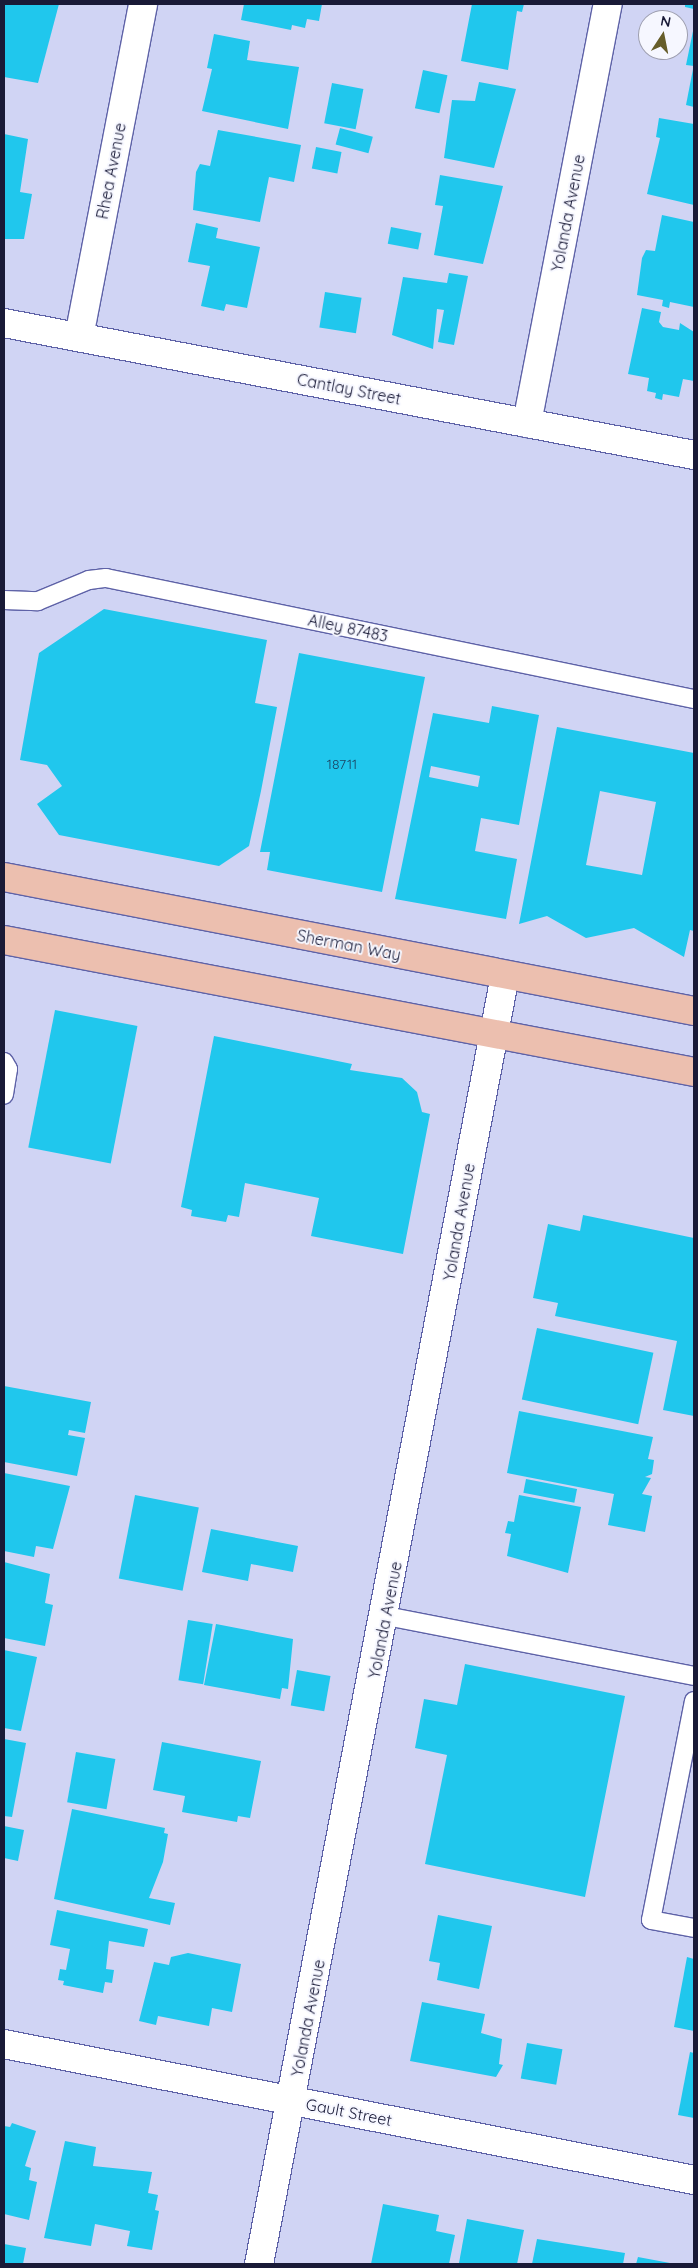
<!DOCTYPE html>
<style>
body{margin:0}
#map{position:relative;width:698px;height:2268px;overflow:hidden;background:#d0d4f4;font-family:Quicksand,sans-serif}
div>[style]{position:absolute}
.building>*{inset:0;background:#20c7ed;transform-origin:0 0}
.roads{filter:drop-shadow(1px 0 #5e62a7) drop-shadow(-1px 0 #5e62a7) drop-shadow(0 1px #5e62a7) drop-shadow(0 -1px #5e62a7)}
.service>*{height:18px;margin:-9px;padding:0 9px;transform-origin:9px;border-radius:9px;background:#fff}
.minor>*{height:28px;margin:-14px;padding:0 14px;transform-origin:14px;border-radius:14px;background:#fff}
.tertiary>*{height:28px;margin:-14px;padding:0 14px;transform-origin:14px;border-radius:14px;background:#fff}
.primary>*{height:28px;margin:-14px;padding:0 14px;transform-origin:14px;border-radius:14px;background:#ecbfaf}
span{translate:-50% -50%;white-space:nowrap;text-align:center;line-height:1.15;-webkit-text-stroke:4px #f6f7ff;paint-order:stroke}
.number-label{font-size:14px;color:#1b4564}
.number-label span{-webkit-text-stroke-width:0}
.street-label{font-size:16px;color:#191a37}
.frame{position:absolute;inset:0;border:5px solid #191a37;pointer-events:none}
.north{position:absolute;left:638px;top:10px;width:50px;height:50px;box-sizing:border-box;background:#f6f7ff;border:1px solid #9e9faf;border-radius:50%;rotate:11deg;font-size:14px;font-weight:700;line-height:20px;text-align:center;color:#191a37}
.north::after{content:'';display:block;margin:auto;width:18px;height:22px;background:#665d2a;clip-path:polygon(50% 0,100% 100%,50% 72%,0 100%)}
</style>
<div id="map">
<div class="building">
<i style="clip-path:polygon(4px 4px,59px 4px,38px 83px,4px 77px)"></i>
<i style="clip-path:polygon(244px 4px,322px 4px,319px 21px,307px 19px,305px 28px,292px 25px,291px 30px,241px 20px)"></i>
<i style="clip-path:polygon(472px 4px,524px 4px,522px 12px,517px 11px,508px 70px,461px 61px)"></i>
<i style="clip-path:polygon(685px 4px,694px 4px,694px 9px,685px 7px)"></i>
<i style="clip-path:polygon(693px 31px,694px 31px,694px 66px,686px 65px)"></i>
<i style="clip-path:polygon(214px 34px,250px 41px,247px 60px,299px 67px,288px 129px,202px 111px,212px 69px,207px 68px)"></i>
<i style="clip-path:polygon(693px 69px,694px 69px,694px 107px,686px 105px)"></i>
<i style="left:423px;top:70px;width:25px;height:39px;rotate:12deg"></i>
<i style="clip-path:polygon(479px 82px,516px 89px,494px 168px,444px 158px,452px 100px,475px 101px)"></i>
<i style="left:332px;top:83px;width:32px;height:41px;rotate:11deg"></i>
<i style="clip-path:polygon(659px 118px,694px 124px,694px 205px,647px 194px,660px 138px,656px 137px)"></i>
<i style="left:340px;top:128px;width:34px;height:17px;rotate:15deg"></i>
<i style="clip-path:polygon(218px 130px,301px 145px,294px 182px,269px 177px,260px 222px,193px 210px,196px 172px,200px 164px,210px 166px)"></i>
<i style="clip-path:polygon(4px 134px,28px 139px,20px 192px,32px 194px,24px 239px,4px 239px)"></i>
<i style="left:316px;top:147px;width:26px;height:22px;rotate:11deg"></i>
<i style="clip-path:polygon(440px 175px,503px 186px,483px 264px,434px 255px,443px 206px,435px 205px)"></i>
<i style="clip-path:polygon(662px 215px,694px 222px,694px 307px,670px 302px,669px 308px,662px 306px,663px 300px,637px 295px,642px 258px,646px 250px,655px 251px)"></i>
<i style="clip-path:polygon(196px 223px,218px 228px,216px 238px,260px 247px,247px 308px,226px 304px,224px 311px,201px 306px,210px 266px,188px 262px)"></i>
<i style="left:391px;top:227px;width:31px;height:17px;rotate:11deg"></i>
<i style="clip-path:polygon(449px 273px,468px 276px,454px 345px,438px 342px,444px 310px,437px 309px,433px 349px,392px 335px,403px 277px,447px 283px)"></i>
<i style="left:325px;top:292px;width:37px;height:36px;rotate:9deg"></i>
<i style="clip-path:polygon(642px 308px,661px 312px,659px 322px,663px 327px,679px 330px,680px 323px,694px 332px,694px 381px,683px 379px,679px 397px,663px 394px,662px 400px,655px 398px,656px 393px,647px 391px,649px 378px,628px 374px)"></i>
<i style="clip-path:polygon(104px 609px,267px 640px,255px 703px,277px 707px,261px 791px,249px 846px,219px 866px,59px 835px,37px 804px,62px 786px,47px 765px,20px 760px,39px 653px)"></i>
<i style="clip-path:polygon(299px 653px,425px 677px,382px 892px,267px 870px,270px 852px,260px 852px)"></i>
<i style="clip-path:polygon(evenodd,492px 706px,539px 715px,519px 825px,481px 818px,475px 851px,517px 859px,506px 919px,395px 899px,433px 713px,489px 723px,492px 706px,431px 766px,480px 776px,478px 787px,429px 777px,431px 766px)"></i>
<i style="clip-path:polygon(evenodd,557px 727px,694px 753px,694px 931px,690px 930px,684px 957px,634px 928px,586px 938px,547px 916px,519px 924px,557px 727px,600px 791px,656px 802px,642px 875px,586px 865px,600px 791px)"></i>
<i style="left:55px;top:1010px;width:84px;height:140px;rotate:11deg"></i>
<i style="clip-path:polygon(214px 1036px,352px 1064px,350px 1070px,402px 1078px,417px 1092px,422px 1112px,430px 1114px,403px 1254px,311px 1236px,319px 1198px,245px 1183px,239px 1217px,228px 1215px,226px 1222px,191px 1216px,192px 1210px,181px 1207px)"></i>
<i style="clip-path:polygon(583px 1215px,694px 1238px,694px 1416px,663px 1410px,677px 1341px,555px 1316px,558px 1303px,533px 1298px,548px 1224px,580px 1231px)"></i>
<i style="left:537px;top:1328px;width:119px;height:73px;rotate:12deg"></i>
<i style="clip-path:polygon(4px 1386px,91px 1402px,85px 1433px,69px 1430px,68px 1435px,85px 1438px,77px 1476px,4px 1462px)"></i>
<i style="clip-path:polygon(519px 1411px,653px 1437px,648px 1459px,654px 1460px,652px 1474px,645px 1477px,651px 1478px,642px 1494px,652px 1496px,645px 1532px,608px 1525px,614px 1494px,507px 1473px)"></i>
<i style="clip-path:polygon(4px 1473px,70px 1486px,53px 1549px,36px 1546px,34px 1557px,4px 1551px)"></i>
<i style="left:526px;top:1479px;width:52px;height:14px;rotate:11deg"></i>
<i style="left:135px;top:1495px;width:65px;height:85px;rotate:11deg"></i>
<i style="clip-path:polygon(519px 1495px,581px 1507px,568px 1573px,507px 1556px,511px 1534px,505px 1533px,508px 1521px,514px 1522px)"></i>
<i style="clip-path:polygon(211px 1529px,298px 1546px,293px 1572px,251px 1564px,248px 1581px,202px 1572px)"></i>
<i style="clip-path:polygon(4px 1562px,50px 1574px,45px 1603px,53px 1605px,45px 1646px,4px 1638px)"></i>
<i style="left:188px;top:1620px;width:25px;height:61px;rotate:9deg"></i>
<i style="clip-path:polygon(216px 1624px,293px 1639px,288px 1689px,282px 1688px,280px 1699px,204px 1685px)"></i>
<i style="clip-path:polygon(4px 1650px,37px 1657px,21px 1731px,4px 1728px)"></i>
<i style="clip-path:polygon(465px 1664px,625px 1696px,585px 1897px,425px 1864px,447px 1755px,415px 1748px,424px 1699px,457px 1705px)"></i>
<i style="left:297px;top:1670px;width:34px;height:36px;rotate:10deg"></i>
<i style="clip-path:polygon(4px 1739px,26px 1743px,12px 1817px,4px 1816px)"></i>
<i style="clip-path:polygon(162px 1742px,261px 1761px,250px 1818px,238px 1816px,237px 1822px,182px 1812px,185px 1796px,153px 1790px)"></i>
<i style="left:76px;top:1752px;width:40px;height:51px;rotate:10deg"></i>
<i style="clip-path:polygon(72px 1809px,165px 1828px,164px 1833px,168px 1834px,163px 1862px,149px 1898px,175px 1903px,170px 1925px,54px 1899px)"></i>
<i style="clip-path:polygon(4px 1826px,24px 1830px,18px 1861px,4px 1858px)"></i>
<i style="clip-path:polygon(57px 1910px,148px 1929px,144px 1947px,109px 1941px,106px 1969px,114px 1970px,112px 1983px,105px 1982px,103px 1993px,63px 1985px,64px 1981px,58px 1980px,60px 1969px,66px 1970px,70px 1949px,50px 1945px)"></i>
<i style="clip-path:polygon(438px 1915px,492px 1926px,479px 1989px,437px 1980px,440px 1963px,429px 1961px)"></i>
<i style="clip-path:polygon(188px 1953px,241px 1964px,232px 2012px,212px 2008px,209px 2026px,158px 2016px,156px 2025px,139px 2021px,154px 1962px,169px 1965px,171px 1957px)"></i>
<i style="clip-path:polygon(687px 1957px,694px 1959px,694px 2031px,674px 2027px)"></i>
<i style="clip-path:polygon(422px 2002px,485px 2014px,481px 2033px,502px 2039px,499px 2064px,503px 2065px,496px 2077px,410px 2061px)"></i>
<i style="left:527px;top:2043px;width:36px;height:36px;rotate:10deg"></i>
<i style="clip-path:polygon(690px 2052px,694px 2053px,694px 2118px,678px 2115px)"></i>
<i style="clip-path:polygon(12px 2123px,36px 2131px,25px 2166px,31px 2168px,29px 2180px,37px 2182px,29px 2220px,4px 2214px,4px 2126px,10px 2127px)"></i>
<i style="clip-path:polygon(65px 2141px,96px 2147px,93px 2166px,152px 2172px,148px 2193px,158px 2195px,155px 2210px,159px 2211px,152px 2250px,127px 2246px,130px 2231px,95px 2224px,91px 2246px,44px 2238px)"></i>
<i style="clip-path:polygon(383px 2204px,439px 2215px,436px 2231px,455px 2235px,449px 2264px,371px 2264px)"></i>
<i style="clip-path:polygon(467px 2219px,524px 2230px,517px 2264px,459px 2263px)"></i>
<i style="clip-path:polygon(537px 2239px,625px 2253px,623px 2264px,532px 2264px)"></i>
<i style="clip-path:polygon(4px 2244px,26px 2248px,23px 2264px,4px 2264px)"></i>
<i style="clip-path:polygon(638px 2257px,670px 2263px,670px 2264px,636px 2264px)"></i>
</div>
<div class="roads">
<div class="service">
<i style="left:4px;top:600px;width:34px;rotate:2deg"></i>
<i style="left:38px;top:601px;width:55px;rotate:-22.4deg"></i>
<i style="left:89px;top:580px;width:17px;rotate:-7deg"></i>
<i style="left:106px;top:578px;width:600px;rotate:11.63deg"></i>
<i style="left:4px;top:1062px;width:8px;rotate:60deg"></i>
<i style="left:8px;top:1069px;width:26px;rotate:99deg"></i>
<i style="left:386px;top:1616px;width:314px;rotate:11deg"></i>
<i style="left:694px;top:1701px;width:223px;rotate:101.1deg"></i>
<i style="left:651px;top:1920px;width:44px;rotate:10.5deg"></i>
</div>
<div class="minor">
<i style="left:4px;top:323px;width:703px;rotate:10.83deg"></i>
<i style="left:79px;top:337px;width:339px;rotate:-79.1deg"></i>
<i style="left:527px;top:423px;width:427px;rotate:-79.1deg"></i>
<i style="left:4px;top:2044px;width:703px;rotate:11.15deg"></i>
</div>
<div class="tertiary">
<i style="left:259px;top:2264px;width:1311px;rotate:-79.19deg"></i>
</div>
<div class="primary">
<i style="left:4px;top:877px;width:703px;rotate:10.99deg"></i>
<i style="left:4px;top:940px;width:703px;rotate:10.83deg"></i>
</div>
</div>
<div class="number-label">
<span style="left:342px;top:764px">18711</span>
</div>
<div class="street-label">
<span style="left:111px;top:171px;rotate:-79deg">Rhea Avenue</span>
<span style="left:568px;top:213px;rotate:-79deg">Yolanda Avenue</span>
<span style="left:349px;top:389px;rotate:11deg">Cantlay Street</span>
<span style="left:348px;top:628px;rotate:12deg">Alley 87483</span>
<span style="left:349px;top:945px;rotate:11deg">Sherman Way</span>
<span style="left:459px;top:1222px;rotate:-80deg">Yolanda Avenue</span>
<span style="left:385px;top:1620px;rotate:-79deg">Yolanda Avenue</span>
<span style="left:308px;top:2018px;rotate:-79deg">Yolanda Avenue</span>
<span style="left:349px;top:2112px;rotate:11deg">Gault Street</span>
</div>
<div class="frame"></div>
<div class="north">N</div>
</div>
